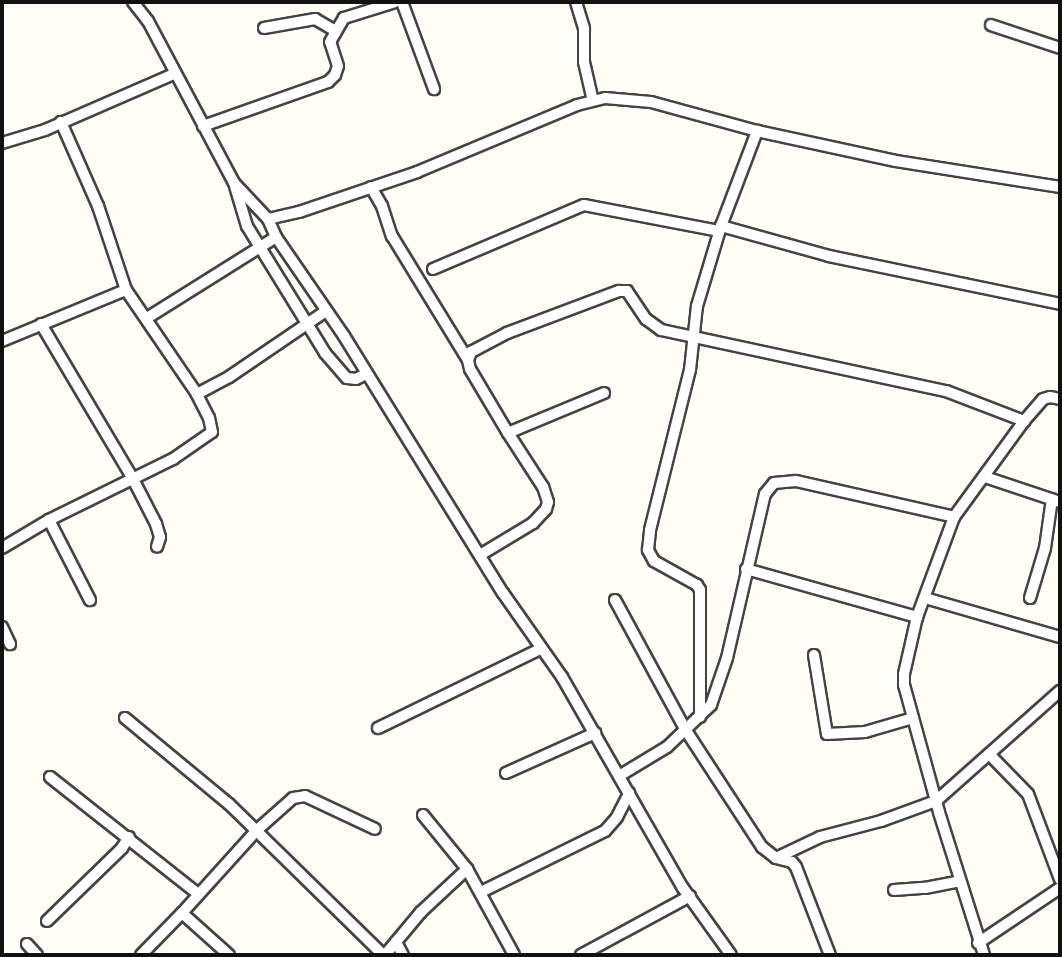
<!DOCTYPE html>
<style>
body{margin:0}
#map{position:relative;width:1062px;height:957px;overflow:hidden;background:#fffdf5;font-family:Lora,serif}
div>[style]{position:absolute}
.roads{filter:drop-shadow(2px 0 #444) drop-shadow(-2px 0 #444) drop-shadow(0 2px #444) drop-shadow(0 -2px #444)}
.minor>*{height:10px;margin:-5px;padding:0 5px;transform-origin:5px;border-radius:5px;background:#fff}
span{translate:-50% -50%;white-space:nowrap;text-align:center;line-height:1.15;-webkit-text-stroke:7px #fff;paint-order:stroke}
.frame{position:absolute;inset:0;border:4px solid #111;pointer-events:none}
</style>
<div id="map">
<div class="roads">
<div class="minor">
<i style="left:133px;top:2px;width:24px;rotate:52deg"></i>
<i style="left:148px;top:21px;width:183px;rotate:62deg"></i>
<i style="left:234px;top:183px;width:50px;rotate:46.6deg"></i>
<i style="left:268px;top:219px;width:20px;rotate:66deg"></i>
<i style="left:276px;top:237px;width:120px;rotate:55.5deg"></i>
<i style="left:344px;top:336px;width:302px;rotate:58.3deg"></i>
<i style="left:503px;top:593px;width:103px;rotate:54.9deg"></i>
<i style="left:562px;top:677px;width:243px;rotate:60.2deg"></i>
<i style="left:683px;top:888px;width:82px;rotate:54.4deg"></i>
<i style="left:402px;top:2px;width:93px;rotate:69.8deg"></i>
<i style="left:576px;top:2px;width:28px;rotate:73deg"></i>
<i style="left:584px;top:29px;width:33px;rotate:90deg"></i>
<i style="left:584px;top:62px;width:39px;rotate:77deg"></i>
<i style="left:991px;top:25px;width:73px;rotate:18.4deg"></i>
<i style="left:264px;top:28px;width:52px;rotate:-10deg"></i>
<i style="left:315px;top:19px;width:22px;rotate:30deg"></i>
<i style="left:203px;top:126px;width:133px;rotate:-19.4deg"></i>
<i style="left:328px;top:82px;width:10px;rotate:-45deg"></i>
<i style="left:335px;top:75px;width:9px;rotate:-72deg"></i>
<i style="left:338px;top:66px;width:25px;rotate:-108deg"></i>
<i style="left:330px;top:42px;width:28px;rotate:-60deg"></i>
<i style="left:344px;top:18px;width:53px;rotate:-17.4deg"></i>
<i style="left:2px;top:143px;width:45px;rotate:-16.8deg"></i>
<i style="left:45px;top:130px;width:141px;rotate:-23.5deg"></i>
<i style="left:235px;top:186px;width:42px;rotate:73.3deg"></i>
<i style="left:247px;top:226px;width:149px;rotate:58.4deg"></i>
<i style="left:325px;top:353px;width:33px;rotate:49deg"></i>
<i style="left:347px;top:378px;width:9px;rotate:6deg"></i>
<i style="left:356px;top:379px;width:11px;rotate:-27deg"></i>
<i style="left:371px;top:187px;width:22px;rotate:60deg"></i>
<i style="left:382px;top:206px;width:32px;rotate:72deg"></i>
<i style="left:392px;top:236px;width:145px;rotate:58.5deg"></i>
<i style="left:268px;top:219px;width:32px;rotate:-13deg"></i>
<i style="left:299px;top:212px;width:125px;rotate:-18.7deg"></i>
<i style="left:417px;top:172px;width:173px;rotate:-22.7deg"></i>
<i style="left:577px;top:105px;width:29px;rotate:-14deg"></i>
<i style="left:605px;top:98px;width:46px;rotate:5deg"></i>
<i style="left:651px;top:102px;width:110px;rotate:15.3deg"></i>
<i style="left:757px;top:131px;width:142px;rotate:12.2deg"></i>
<i style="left:896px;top:161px;width:166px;rotate:9deg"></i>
<i style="left:721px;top:226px;width:112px;rotate:15.5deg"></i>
<i style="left:829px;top:256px;width:236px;rotate:11.7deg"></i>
<i style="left:433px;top:269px;width:164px;rotate:-23deg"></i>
<i style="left:584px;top:205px;width:137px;rotate:10.9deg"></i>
<i style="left:147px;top:318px;width:152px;rotate:-32.1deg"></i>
<i style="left:41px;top:324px;width:180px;rotate:59.3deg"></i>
<i style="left:133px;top:479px;width:51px;rotate:62.9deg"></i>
<i style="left:156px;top:524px;width:14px;rotate:73deg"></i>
<i style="left:160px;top:537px;width:10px;rotate:107deg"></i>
<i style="left:2px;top:341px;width:134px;rotate:-22.4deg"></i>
<i style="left:126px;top:290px;width:89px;rotate:-108.4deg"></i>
<i style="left:98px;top:206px;width:92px;rotate:-113.8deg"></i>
<i style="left:604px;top:393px;width:104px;rotate:157.4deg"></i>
<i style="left:508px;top:433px;width:74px;rotate:-120.7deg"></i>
<i style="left:470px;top:369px;width:9px;rotate:-103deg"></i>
<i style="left:468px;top:360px;width:9px;rotate:-69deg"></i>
<i style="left:471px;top:352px;width:41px;rotate:-27.8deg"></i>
<i style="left:507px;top:333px;width:120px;rotate:-20.6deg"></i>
<i style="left:619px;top:291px;width:8px"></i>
<i style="left:627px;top:291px;width:34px;rotate:56deg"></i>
<i style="left:646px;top:319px;width:19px;rotate:36deg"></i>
<i style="left:661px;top:330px;width:291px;rotate:12.1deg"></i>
<i style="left:946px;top:391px;width:84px;rotate:21deg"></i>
<i style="left:197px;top:394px;width:36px;rotate:-28deg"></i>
<i style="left:229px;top:377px;width:117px;rotate:-34.2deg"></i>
<i style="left:985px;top:477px;width:79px;rotate:18.4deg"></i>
<i style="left:49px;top:520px;width:90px;rotate:62.9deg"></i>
<i style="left:2px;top:548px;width:55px;rotate:-30.8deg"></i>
<i style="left:49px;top:520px;width:138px;rotate:-26.2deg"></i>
<i style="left:173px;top:459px;width:47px;rotate:-34.7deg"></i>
<i style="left:212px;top:432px;width:14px;rotate:-102deg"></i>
<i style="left:209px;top:418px;width:27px;rotate:-117deg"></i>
<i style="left:197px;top:394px;width:126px;rotate:-124.3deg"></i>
<i style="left:480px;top:555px;width:62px;rotate:-31.1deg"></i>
<i style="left:533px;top:523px;width:19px;rotate:-47deg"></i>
<i style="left:546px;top:509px;width:7px;rotate:-74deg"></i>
<i style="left:548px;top:502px;width:16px;rotate:-108deg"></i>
<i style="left:543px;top:487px;width:64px;rotate:-122.9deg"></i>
<i style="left:746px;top:569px;width:178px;rotate:15.7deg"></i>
<i style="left:925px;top:598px;width:141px;rotate:16.1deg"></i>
<i style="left:1030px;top:598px;width:52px;rotate:-73.3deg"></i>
<i style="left:1045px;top:548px;width:49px;rotate:-81.9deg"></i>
<i style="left:615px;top:600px;width:147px;rotate:61.5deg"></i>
<i style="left:685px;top:729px;width:141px;rotate:56.9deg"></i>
<i style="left:762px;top:847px;width:18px;rotate:38deg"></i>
<i style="left:776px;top:858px;width:49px;rotate:-25.5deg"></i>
<i style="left:820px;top:837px;width:63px;rotate:-14.7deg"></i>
<i style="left:881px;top:821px;width:59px;rotate:-20deg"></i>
<i style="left:936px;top:801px;width:166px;rotate:-41.6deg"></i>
<i style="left:2px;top:627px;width:19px;rotate:65deg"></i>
<i style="left:814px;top:655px;width:80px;rotate:80.7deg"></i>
<i style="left:827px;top:734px;width:38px;rotate:-3deg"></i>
<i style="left:865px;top:732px;width:50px;rotate:-16.3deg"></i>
<i style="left:700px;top:717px;width:127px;rotate:-90deg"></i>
<i style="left:700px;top:590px;width:6px;rotate:-121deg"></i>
<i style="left:697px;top:585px;width:49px;rotate:-150.8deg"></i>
<i style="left:654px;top:561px;width:13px;rotate:-119deg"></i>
<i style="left:648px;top:550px;width:20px;rotate:-84deg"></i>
<i style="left:650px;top:530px;width:165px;rotate:-76deg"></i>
<i style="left:690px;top:370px;width:64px;rotate:-83.8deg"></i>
<i style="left:697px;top:306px;width:84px;rotate:-73.3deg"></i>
<i style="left:721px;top:226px;width:102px;rotate:-69.2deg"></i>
<i style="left:125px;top:718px;width:135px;rotate:39.6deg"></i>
<i style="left:229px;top:804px;width:216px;rotate:44.4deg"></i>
<i style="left:378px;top:728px;width:180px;rotate:-26deg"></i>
<i style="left:990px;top:755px;width:54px;rotate:45.7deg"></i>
<i style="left:1028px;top:794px;width:91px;rotate:69.4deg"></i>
<i style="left:506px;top:773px;width:98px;rotate:-24.2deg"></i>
<i style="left:619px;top:776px;width:56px;rotate:-31.1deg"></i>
<i style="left:667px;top:747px;width:61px;rotate:-43.7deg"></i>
<i style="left:711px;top:705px;width:50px;rotate:-71.2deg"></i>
<i style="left:727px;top:658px;width:168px;rotate:-77deg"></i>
<i style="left:765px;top:494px;width:14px;rotate:-51deg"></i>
<i style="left:774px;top:483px;width:22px;rotate:-5deg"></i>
<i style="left:796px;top:481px;width:162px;rotate:12.8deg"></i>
<i style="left:50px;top:777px;width:189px;rotate:38.3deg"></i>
<i style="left:423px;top:815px;width:70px;rotate:50.8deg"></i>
<i style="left:467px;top:869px;width:98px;rotate:61.3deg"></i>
<i style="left:776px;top:858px;width:16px;rotate:14deg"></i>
<i style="left:792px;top:862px;width:6px;rotate:51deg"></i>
<i style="left:796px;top:867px;width:94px;rotate:68.9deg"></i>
<i style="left:894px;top:890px;width:31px;rotate:-4deg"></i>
<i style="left:925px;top:888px;width:36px;rotate:-11deg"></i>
<i style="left:481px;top:892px;width:138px;rotate:-26.2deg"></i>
<i style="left:605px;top:831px;width:18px;rotate:-49deg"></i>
<i style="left:617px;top:817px;width:27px;rotate:-63deg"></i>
<i style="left:182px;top:913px;width:112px;rotate:-47.9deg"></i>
<i style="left:257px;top:830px;width:48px;rotate:-41.6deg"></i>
<i style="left:293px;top:798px;width:12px;rotate:-9deg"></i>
<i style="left:305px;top:796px;width:77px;rotate:25.2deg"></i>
<i style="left:47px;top:921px;width:105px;rotate:-44.2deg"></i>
<i style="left:122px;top:848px;width:13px;rotate:-58deg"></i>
<i style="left:396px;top:942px;width:15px;rotate:62deg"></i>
<i style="left:978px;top:943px;width:99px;rotate:-33.9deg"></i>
<i style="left:27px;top:944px;width:15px;rotate:48deg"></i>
<i style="left:141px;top:955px;width:59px;rotate:-45.7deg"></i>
<i style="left:182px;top:913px;width:63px;rotate:41.8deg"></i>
<i style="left:385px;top:955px;width:56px;rotate:-50.1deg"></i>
<i style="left:421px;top:912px;width:63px;rotate:-43.1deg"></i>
<i style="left:581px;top:955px;width:124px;rotate:-28.4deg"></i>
<i style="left:984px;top:955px;width:150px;rotate:-107.5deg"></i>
<i style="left:939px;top:812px;width:132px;rotate:-105.4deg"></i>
<i style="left:904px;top:685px;width:11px;rotate:-90deg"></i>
<i style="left:904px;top:674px;width:58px;rotate:-77.2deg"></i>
<i style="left:917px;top:617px;width:107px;rotate:-69.7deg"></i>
<i style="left:954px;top:517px;width:119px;rotate:-53.9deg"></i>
<i style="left:1024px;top:421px;width:29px;rotate:-49deg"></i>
<i style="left:1043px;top:399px;width:7px;rotate:-16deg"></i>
<i style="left:1050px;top:397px;width:10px;rotate:11deg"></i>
</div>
</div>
<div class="frame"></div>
</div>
